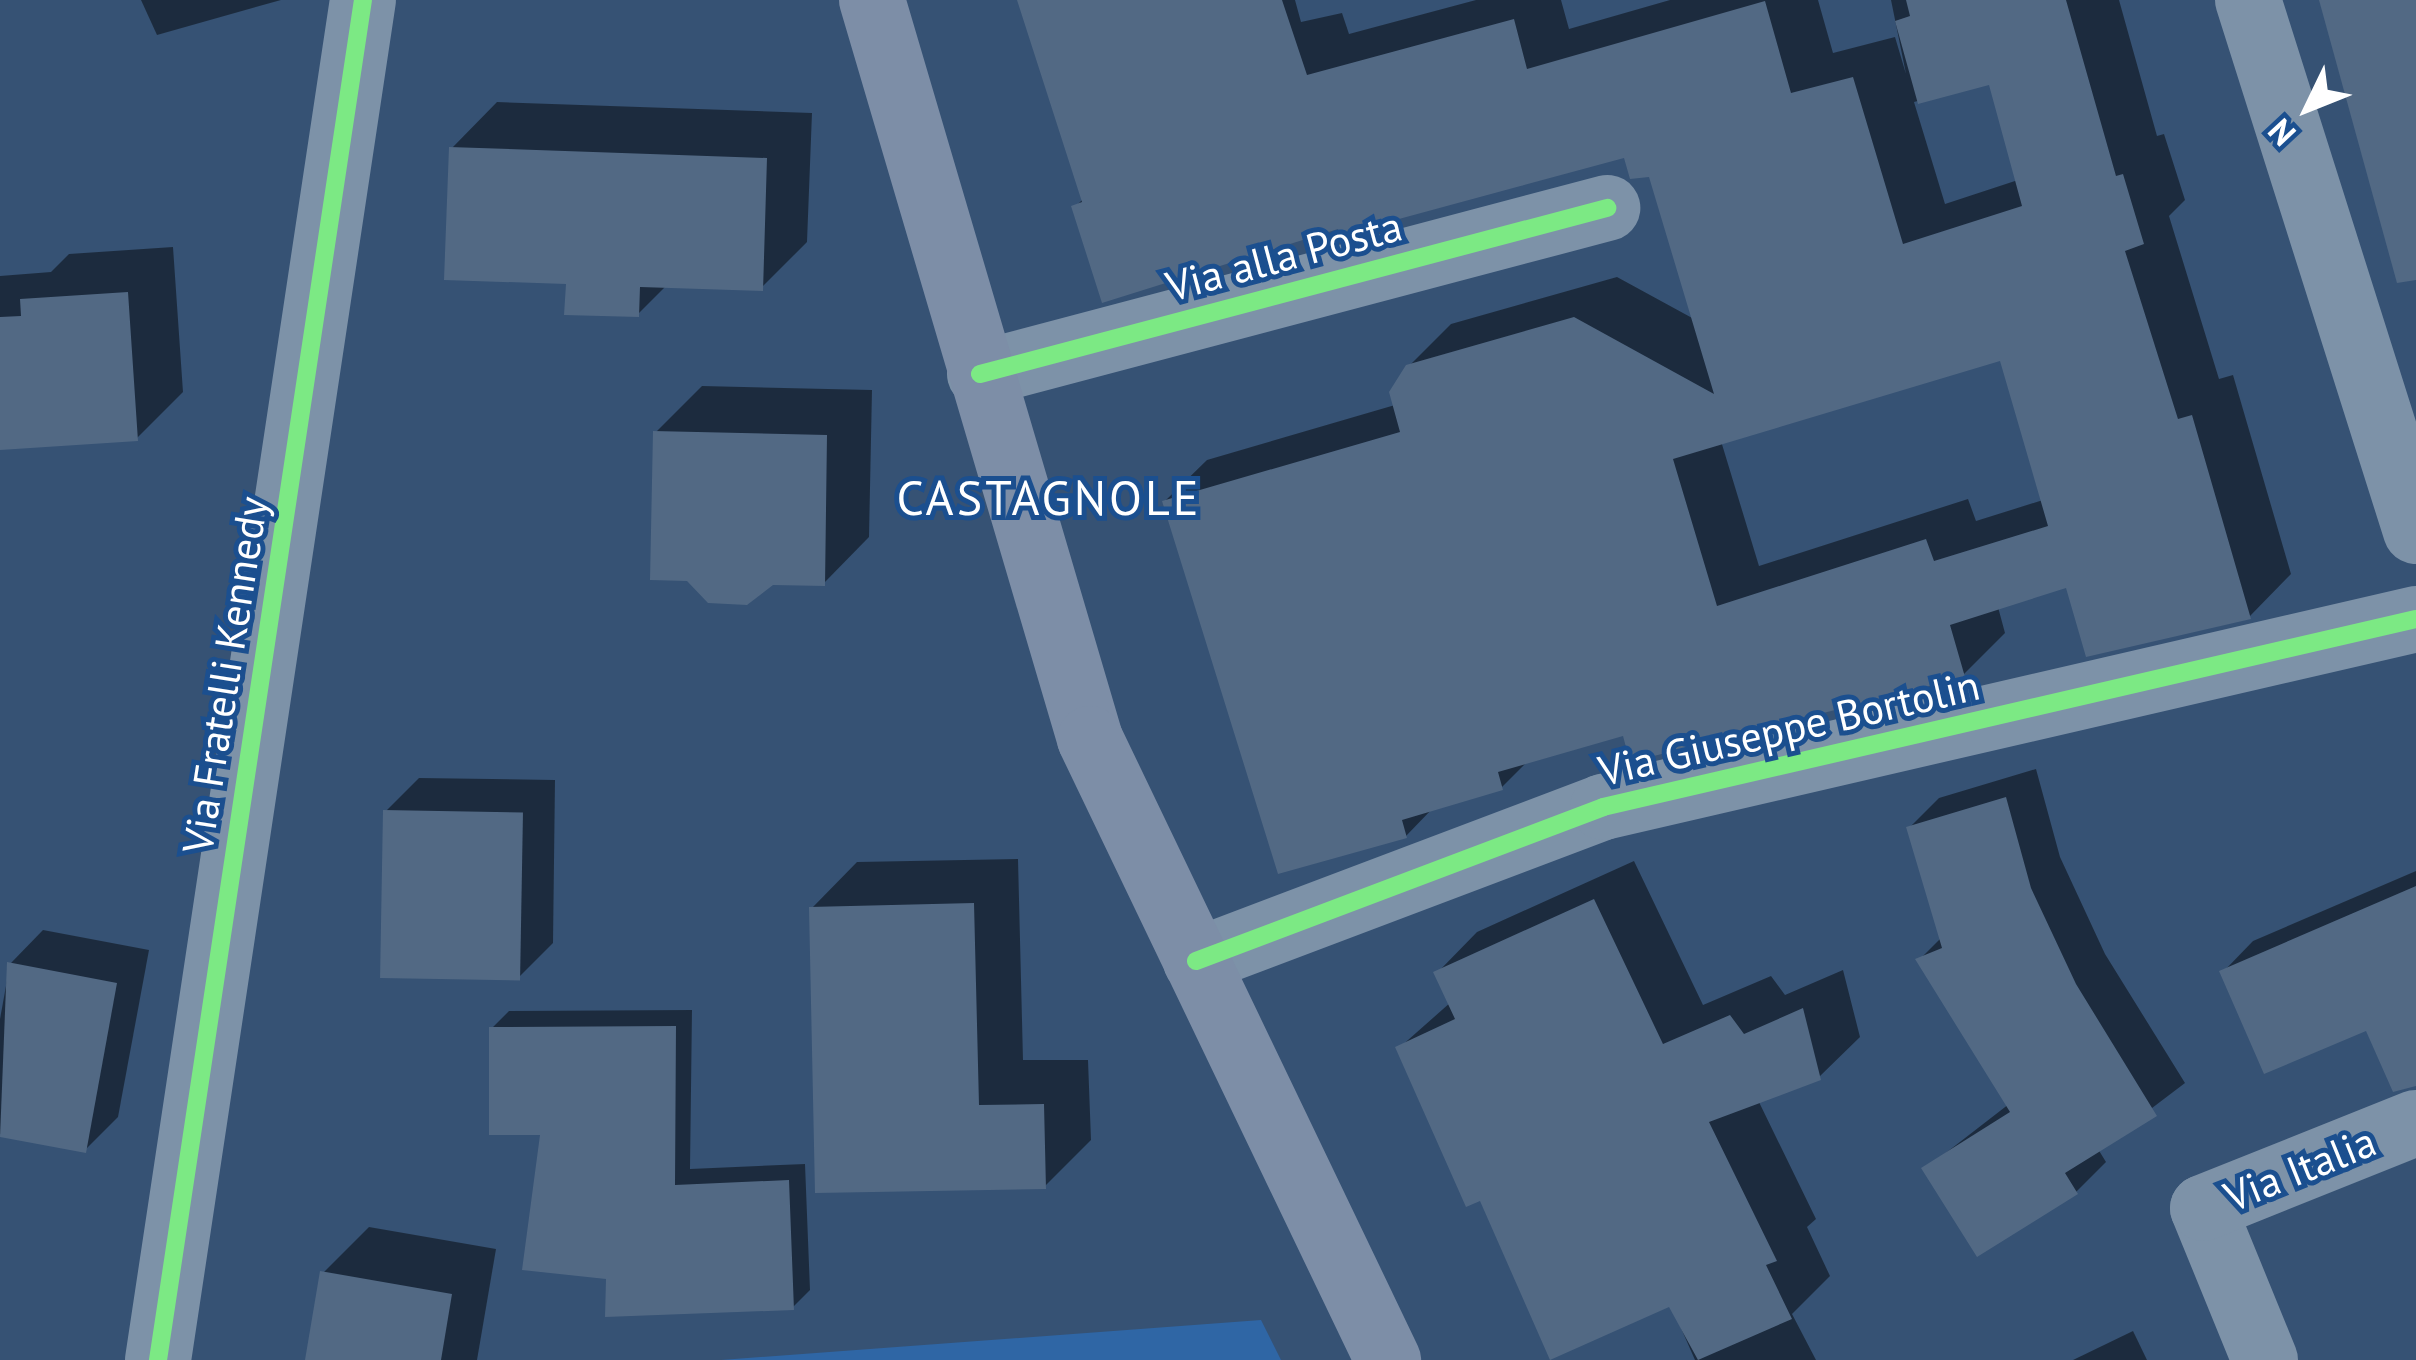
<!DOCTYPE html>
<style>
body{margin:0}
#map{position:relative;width:2416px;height:1360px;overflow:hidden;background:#365274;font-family:"PT Sans",sans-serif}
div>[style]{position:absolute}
.green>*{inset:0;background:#2f66a5}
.shadow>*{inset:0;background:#0007}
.building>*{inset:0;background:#526984;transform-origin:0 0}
.minor>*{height:66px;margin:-33px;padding:0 33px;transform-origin:33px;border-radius:33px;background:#7d92a8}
.major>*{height:66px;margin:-33px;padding:0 33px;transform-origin:33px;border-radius:33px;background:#7d8ea7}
.cycleway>*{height:18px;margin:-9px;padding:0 9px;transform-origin:9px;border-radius:9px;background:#7ce984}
span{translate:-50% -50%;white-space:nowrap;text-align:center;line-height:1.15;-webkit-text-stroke:10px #1b4f8f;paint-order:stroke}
.street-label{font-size:42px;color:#fff}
.quarter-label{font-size:48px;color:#fff;letter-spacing:3px}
.north{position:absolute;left:2248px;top:48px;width:120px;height:120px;-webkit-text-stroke:9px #1b4f8f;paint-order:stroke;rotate:227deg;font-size:33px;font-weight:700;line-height:48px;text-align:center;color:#fff}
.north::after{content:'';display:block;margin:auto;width:42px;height:54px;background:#fff;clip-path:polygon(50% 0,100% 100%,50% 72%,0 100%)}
</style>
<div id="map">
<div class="green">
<i style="clip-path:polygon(1261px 1320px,1281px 1360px,721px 1360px)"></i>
</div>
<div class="shadow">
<i style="clip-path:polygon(141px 0,281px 0,157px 35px)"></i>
<i style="clip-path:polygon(evenodd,1022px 0,1295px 0,1301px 22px,1342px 13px,1349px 34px,1476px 0,1561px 0,1569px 29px,1670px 0,1818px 0,1833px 53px,1895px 37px,1906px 74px,1891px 0,2119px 0,2157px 136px,2164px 134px,2185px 200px,2169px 216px,2219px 379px,2233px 375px,2291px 574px,2250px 616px,2068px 584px,1998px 607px,2005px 633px,1963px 675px,1625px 732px,1529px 760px,1501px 788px,1434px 807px,1406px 836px,1165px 501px,1207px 460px,1395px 405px,1408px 367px,1451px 324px,1617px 277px,1694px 319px,1651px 173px,1626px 154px,1340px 226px,1075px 207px,1084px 198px,1022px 0,1991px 81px,2018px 180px,1945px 204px,1914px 102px,1991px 81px,1022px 0,2002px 358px,2043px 500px,1976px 521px,1968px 499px,1759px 566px,1721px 441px,2002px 358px)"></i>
<i style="clip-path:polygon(497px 102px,812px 113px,807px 242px,761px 288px,667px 285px,638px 314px,569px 281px,452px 148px)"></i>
<i style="clip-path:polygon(173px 247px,183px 392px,137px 438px,0 447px,0 276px,51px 272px,69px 254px)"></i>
<i style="clip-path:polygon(702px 386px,872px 390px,869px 537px,824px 583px,656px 432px)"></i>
<i style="clip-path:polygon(2036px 769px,2060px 857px,2105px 954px,2185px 1083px,2098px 1149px,2106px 1162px,2076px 1192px,1925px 1169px,2009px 1104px,1919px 960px,1942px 937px,1909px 828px,1939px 798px)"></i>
<i style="clip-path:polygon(419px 778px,555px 780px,553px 943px,520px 976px,386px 811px)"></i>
<i style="clip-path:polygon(1018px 859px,1023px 1060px,1088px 1060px,1091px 1140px,1045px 1186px,812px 908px,857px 862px)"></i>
<i style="clip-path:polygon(1634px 861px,1703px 1005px,1771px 976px,1785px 995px,1843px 970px,1860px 1037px,1819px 1077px,1758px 1100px,1816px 1219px,1807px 1227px,1830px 1276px,1792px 1314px,1816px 1360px,1695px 1360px,1670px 1303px,1482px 1197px,1399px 1048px,1451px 1002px,1437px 973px,1477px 932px)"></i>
<i style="clip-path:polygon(2416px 871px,2416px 1045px,2223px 972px,2253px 941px)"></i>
<i style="clip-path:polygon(43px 930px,149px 950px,118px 1117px,85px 1150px,0 1134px,0 1019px,10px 964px)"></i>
<i style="clip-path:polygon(692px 1010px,690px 1169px,805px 1164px,810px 1290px,793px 1307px,609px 1276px,492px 1028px,509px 1011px)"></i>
<i style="clip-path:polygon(369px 1227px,496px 1249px,477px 1360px,308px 1360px,323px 1273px)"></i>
<i style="clip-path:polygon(2133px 1331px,2147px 1360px,2073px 1360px)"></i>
</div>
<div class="building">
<i style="clip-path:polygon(evenodd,1017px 0,1282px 0,1307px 75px,1514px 19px,1527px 69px,1765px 1px,1791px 93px,1853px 77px,1903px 244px,2022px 206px,1989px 85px,1918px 104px,1895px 21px,1910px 16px,1906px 0,2066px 0,2116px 176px,2123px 174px,2144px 244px,2125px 251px,2178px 419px,2192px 415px,2251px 619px,2086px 657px,2066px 588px,1950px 625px,1965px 677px,1630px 762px,1623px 736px,1498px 772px,1503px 790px,1402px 820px,1407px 838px,1278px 874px,1162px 501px,1400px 432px,1389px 392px,1406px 365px,1574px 317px,1714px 394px,1649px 177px,1630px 179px,1624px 158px,1340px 235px,1338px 229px,1102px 303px,1071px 206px,1082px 202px,1017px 0,2000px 361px,2048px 526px,1934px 561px,1926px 539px,1717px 606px,1673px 459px,2000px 361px)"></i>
<i style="clip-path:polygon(2319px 0,2416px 0,2416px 280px,2397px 283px)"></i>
<i style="clip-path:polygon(449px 147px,767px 158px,763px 291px,640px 287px,639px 317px,564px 315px,566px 284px,444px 280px)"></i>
<i style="clip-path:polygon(128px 292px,138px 441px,0 450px,0 317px,21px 316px,20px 299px)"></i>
<i style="clip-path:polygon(653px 431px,827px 435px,825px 586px,773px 585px,747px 605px,708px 603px,687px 581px,650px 580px)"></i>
<i style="clip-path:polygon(2006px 797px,2031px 888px,2076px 984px,2157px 1116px,2065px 1173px,2078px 1194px,1977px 1257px,1921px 1168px,2010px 1112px,1915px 959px,1942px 948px,1906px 827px)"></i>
<i style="left:383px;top:810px;width:140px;height:168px;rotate:1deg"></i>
<i style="clip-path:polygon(2416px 886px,2416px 1086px,2393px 1092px,2366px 1031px,2264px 1074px,2219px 971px)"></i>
<i style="clip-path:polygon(1594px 899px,1663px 1044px,1730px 1015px,1744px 1034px,1803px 1008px,1821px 1080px,1709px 1122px,1777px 1261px,1766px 1265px,1792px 1319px,1698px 1360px,1669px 1307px,1550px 1360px,1480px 1201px,1466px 1207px,1395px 1047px,1455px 1019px,1433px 972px)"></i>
<i style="clip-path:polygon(974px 903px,979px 1105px,1044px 1104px,1046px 1189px,815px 1193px,809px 907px)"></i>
<i style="clip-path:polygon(7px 962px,117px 983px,86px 1153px,0 1137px)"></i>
<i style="clip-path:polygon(676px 1026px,675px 1185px,789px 1180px,794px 1310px,605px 1317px,606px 1279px,522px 1270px,540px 1135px,489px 1135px,489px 1027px)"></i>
<i style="clip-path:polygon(320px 1271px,452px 1294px,441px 1360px,305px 1360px)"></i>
</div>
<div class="minor">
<i style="left:2248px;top:0;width:557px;rotate:72.44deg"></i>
<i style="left:980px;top:374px;width:649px;rotate:-14.83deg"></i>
<i style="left:1196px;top:961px;width:435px;rotate:-20.7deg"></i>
<i style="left:1603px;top:807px;width:834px;rotate:-13.02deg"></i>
<i style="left:158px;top:1360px;width:1375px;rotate:-81.43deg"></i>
<i style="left:2265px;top:1360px;width:164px;rotate:-112.2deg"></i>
<i style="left:2203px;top:1208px;width:229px;rotate:-21.8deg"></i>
</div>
<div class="major">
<i style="left:872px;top:0;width:770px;rotate:73.56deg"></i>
<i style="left:1090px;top:739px;width:689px;rotate:64.36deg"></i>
</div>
<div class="cycleway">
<i style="left:980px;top:374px;width:649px;rotate:-14.83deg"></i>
<i style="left:1196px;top:961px;width:435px;rotate:-20.7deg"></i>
<i style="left:1603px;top:807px;width:834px;rotate:-13.02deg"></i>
<i style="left:158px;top:1360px;width:1375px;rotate:-81.43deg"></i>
</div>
<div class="street-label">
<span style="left:1284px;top:256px;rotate:-15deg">Via alla Posta</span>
<span style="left:225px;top:675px;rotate:-81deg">Via Fratelli Kennedy</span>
<span style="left:1789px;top:728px;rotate:-13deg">Via Giuseppe Bortolin</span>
<span style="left:2300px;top:1169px;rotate:-22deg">Via Italia</span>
</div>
<div class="quarter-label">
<span style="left:1049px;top:498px">CASTAGNOLE</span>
</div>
<div class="north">N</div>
</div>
